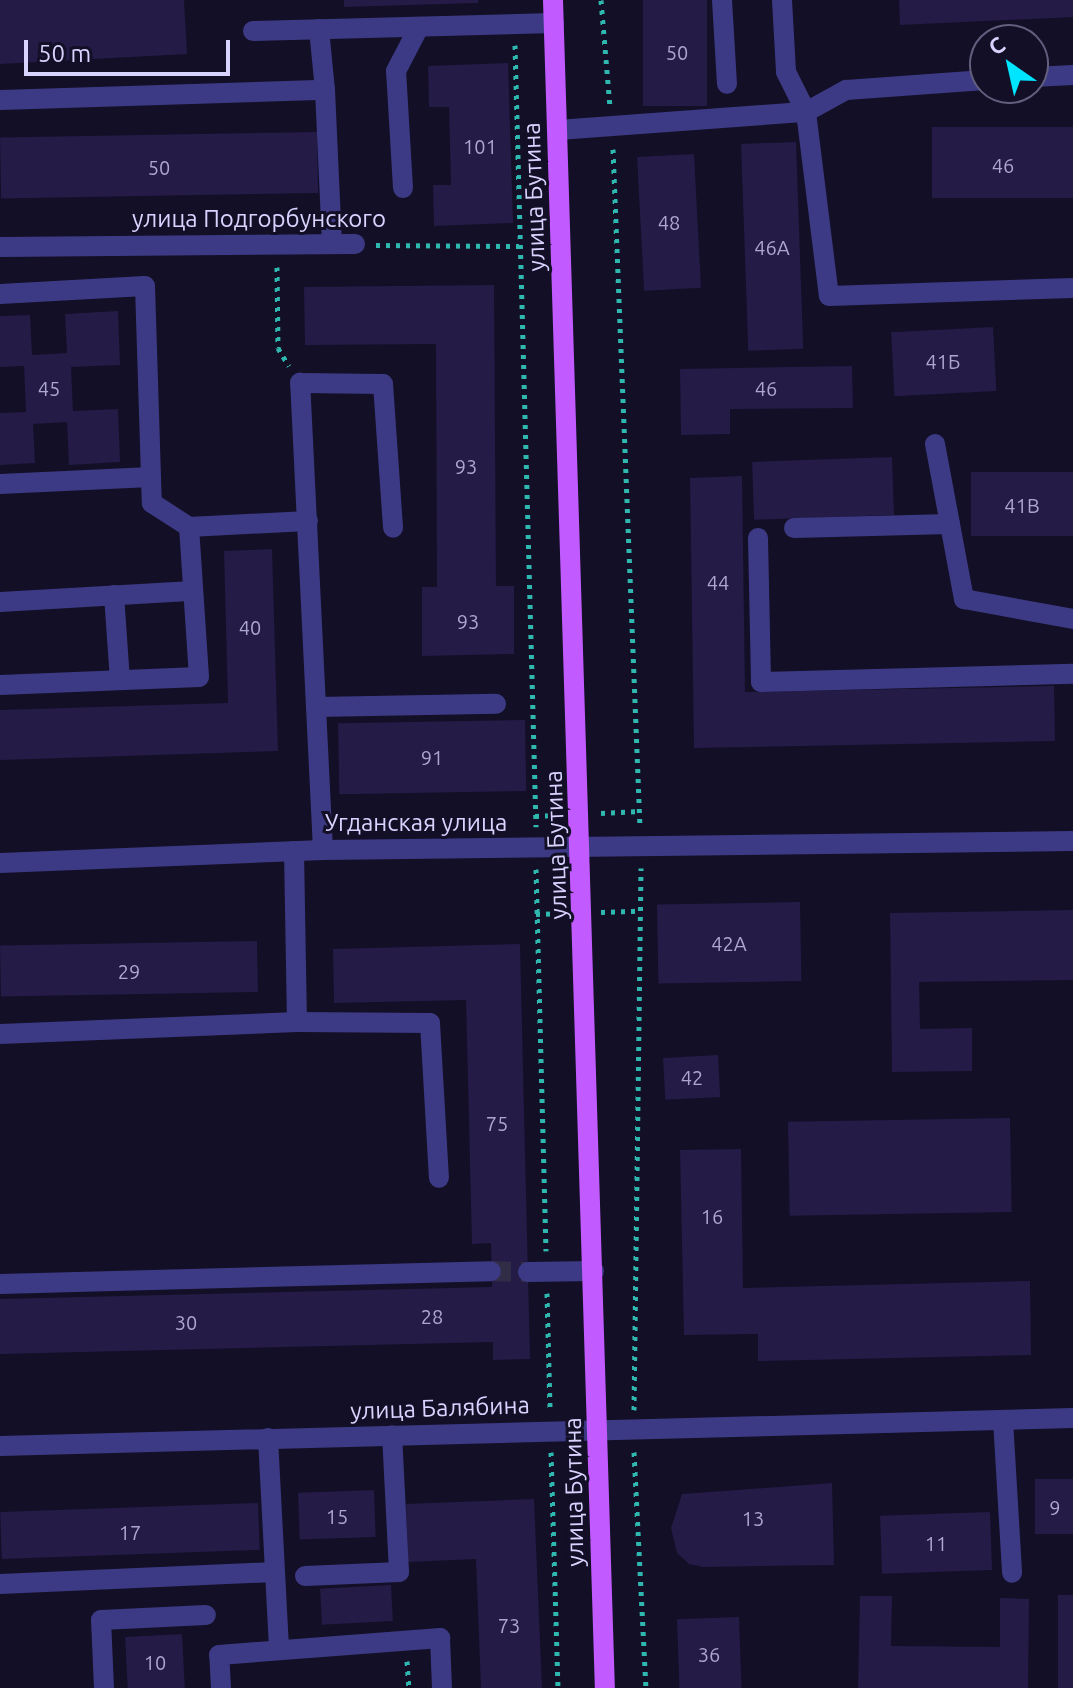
<!DOCTYPE html>
<meta charset="utf-8">
<style>
body{margin:0}
#map{position:relative;width:1073px;height:1688px;overflow:hidden;background:#130f26;font-family:Ubuntu,sans-serif}
div>[style]{position:absolute}
.building>*{inset:0;background:#241b47;transform-origin:0 0}
.minor-tunnel>*{height:20px;margin-top:-10px;transform-origin:0;background:repeating-linear-gradient(90deg,#312d47 0 20px,transparent 0 30px)}
.path>*{height:5px;margin-top:-2.5px;transform-origin:0;background:repeating-linear-gradient(90deg,#2fb8b0 0 4px,transparent 0 10px)}
.minor>*{height:20px;margin:-10px;padding:0 10px;transform-origin:10px;border-radius:10px;background:#3d3a85}
.major>*{height:20px;margin:-10px;padding:0 10px;transform-origin:10px;border-radius:10px;background:#c25bff}
span{translate:-50% -50%;white-space:nowrap;text-align:center;line-height:1.15;-webkit-text-stroke:6px #130f26;paint-order:stroke}
.number-label{font-size:20px;color:#aca6d1}
.number-label span{-webkit-text-stroke-width:0}
.street-label{font-size:24px;color:#d9d4ff}
.north{position:absolute;left:969px;top:24px;width:80px;height:80px;box-sizing:border-box;background:#130f26;border:2px solid #625e7d;border-radius:50%;rotate:326deg;font-size:22px;font-weight:700;line-height:32px;text-align:center;color:#d9d4ff}
.north::after{content:'';display:block;margin:auto;width:28px;height:36px;background:#00e5ff;clip-path:polygon(50% 0,100% 100%,50% 72%,0 100%)}
.scale{position:absolute;left:24px;top:40px;width:206px;height:36px;box-sizing:border-box;border:4px solid #d9d4ff;border-top:0;padding-left:10px;font-size:24px;line-height:28px;white-space:nowrap;color:#d9d4ff;-webkit-text-stroke:6px #130f26;paint-order:stroke}
</style>
<div id="map">
<div class="building">
<i style="clip-path:polygon(0 0,184px 0,187px 54px,0 64px)"></i>
<i style="clip-path:polygon(344px 0,478px 0,478px 3px,344px 7px)"></i>
<i style="left:643px;top:0;width:64px;height:106px"></i>
<i style="clip-path:polygon(899px 0,1073px 0,1073px 17px,900px 25px)"></i>
<i style="clip-path:polygon(508px 63px,513px 223px,434px 226px,433px 185px,451px 185px,449px 107px,429px 107px,428px 66px)"></i>
<i style="left:1073px;top:127px;width:71px;height:141px;rotate:90deg"></i>
<i style="left:317px;top:132px;width:61px;height:317px;rotate:89deg"></i>
<i style="left:796px;top:142px;width:207px;height:55px;rotate:88deg"></i>
<i style="left:694px;top:154px;width:134px;height:57px;rotate:87deg"></i>
<i style="clip-path:polygon(494px 285px,496px 586px,514px 586px,514px 654px,422px 656px,422px 587px,437px 587px,436px 344px,305px 345px,304px 287px)"></i>
<i style="clip-path:polygon(118px 311px,120px 365px,71px 367px,73px 411px,118px 409px,120px 462px,69px 465px,67px 422px,33px 424px,35px 463px,0 465px,0 413px,26px 412px,24px 366px,0 367px,0 316px,30px 315px,32px 355px,67px 353px,65px 314px)"></i>
<i style="left:993px;top:327px;width:64px;height:102px;rotate:87deg"></i>
<i style="clip-path:polygon(852px 366px,853px 408px,730px 409px,730px 434px,681px 435px,680px 369px)"></i>
<i style="left:892px;top:457px;width:58px;height:140px;rotate:88deg"></i>
<i style="left:1073px;top:472px;width:64px;height:102px;rotate:90deg"></i>
<i style="clip-path:polygon(742px 476px,745px 692px,1054px 686px,1055px 741px,694px 748px,690px 478px)"></i>
<i style="clip-path:polygon(272px 549px,278px 751px,0 760px,0 710px,228px 703px,224px 551px)"></i>
<i style="left:525px;top:720px;width:71px;height:187px;rotate:89deg"></i>
<i style="left:800px;top:902px;width:79px;height:143px;rotate:89deg"></i>
<i style="clip-path:polygon(1073px 910px,1073px 980px,919px 982px,920px 1029px,972px 1028px,972px 1071px,892px 1072px,890px 913px)"></i>
<i style="left:257px;top:941px;width:51px;height:257px;rotate:89deg"></i>
<i style="clip-path:polygon(520px 944px,530px 1359px,493px 1360px,493px 1342px,0 1354px,0 1299px,492px 1287px,491px 1243px,472px 1244px,466px 1000px,334px 1003px,333px 949px)"></i>
<i style="left:718px;top:1055px;width:42px;height:55px;rotate:87deg"></i>
<i style="left:1010px;top:1118px;width:94px;height:222px;rotate:89deg"></i>
<i style="clip-path:polygon(741px 1149px,743px 1288px,1030px 1281px,1031px 1355px,758px 1361px,758px 1334px,684px 1335px,680px 1150px)"></i>
<i style="left:1073px;top:1479px;width:55px;height:38px;rotate:90deg"></i>
<i style="clip-path:polygon(832px 1483px,834px 1565px,703px 1567px,689px 1564px,677px 1553px,671px 1528px,682px 1494px)"></i>
<i style="left:374px;top:1490px;width:47px;height:76px;rotate:88deg"></i>
<i style="clip-path:polygon(534px 1499px,542px 1688px,481px 1688px,476px 1559px,408px 1562px,406px 1504px)"></i>
<i style="left:258px;top:1503px;width:47px;height:258px;rotate:88deg"></i>
<i style="left:990px;top:1512px;width:58px;height:110px;rotate:88deg"></i>
<i style="left:391px;top:1585px;width:36px;height:71px;rotate:87deg"></i>
<i style="left:1058px;top:1595px;width:15px;height:93px"></i>
<i style="clip-path:polygon(860px 1596px,892px 1596px,891px 1646px,1000px 1647px,1000px 1598px,1029px 1599px,1028px 1688px,858px 1688px)"></i>
<i style="left:739px;top:1617px;width:71px;height:62px;rotate:88deg"></i>
<i style="left:182px;top:1634px;width:54px;height:57px;rotate:87deg"></i>
</div>
<div class="minor-tunnel">
<i style="left:491px;top:1271px;width:37px;rotate:2deg"></i>
</div>
<div class="path">
<i style="left:601px;top:0;width:107px;rotate:85.2deg"></i>
<i style="left:515px;top:45px;width:782px;rotate:88.46deg"></i>
<i style="left:613px;top:149px;width:678px;rotate:87.72deg"></i>
<i style="left:376px;top:245px;width:143px;rotate:0.4deg"></i>
<i style="left:277px;top:267px;width:81px;rotate:89.3deg"></i>
<i style="left:278px;top:348px;width:21px;rotate:59deg"></i>
<i style="left:601px;top:813px;width:39px;rotate:-3deg"></i>
<i style="left:535px;top:816px;width:20px;rotate:-3deg"></i>
<i style="left:536px;top:869px;width:382px;rotate:88.5deg"></i>
<i style="left:601px;top:912px;width:38px;rotate:-2deg"></i>
<i style="left:536px;top:914px;width:23px;rotate:-2deg"></i>
<i style="left:547px;top:1293px;width:117px;rotate:88.5deg"></i>
<i style="left:634px;top:1410px;width:542px;rotate:-89.26deg"></i>
<i style="left:551px;top:1452px;width:236px;rotate:88.3deg"></i>
<i style="left:634px;top:1452px;width:236px;rotate:87.1deg"></i>
<i style="left:407px;top:1661px;width:27px;rotate:86deg"></i>
</div>
<div class="minor">
<i style="left:722px;top:0;width:84px;rotate:86.6deg"></i>
<i style="left:782px;top:0;width:72px;rotate:86.8deg"></i>
<i style="left:786px;top:72px;width:45px;rotate:63.4deg"></i>
<i style="left:806px;top:112px;width:185px;rotate:82.9deg"></i>
<i style="left:829px;top:296px;width:244px;rotate:-1.9deg"></i>
<i style="left:319px;top:29px;width:61px;rotate:84.4deg"></i>
<i style="left:253px;top:31px;width:301px;rotate:-1.5deg"></i>
<i style="left:1033px;top:77px;width:40px;rotate:-2.9deg"></i>
<i style="left:0;top:100px;width:325px;rotate:-1.8deg"></i>
<i style="left:325px;top:90px;width:154px;rotate:87.4deg"></i>
<i style="left:558px;top:130px;width:249px;rotate:-4.2deg"></i>
<i style="left:806px;top:112px;width:46px;rotate:-28.8deg"></i>
<i style="left:846px;top:90px;width:139px;rotate:-4.1deg"></i>
<i style="left:403px;top:188px;width:117px;rotate:-93.4deg"></i>
<i style="left:396px;top:71px;width:50px;rotate:-62.4deg"></i>
<i style="left:0;top:247px;width:355px;rotate:-0.5deg"></i>
<i style="left:0;top:294px;width:145px;rotate:-3.2deg"></i>
<i style="left:145px;top:286px;width:217px;rotate:88.2deg"></i>
<i style="left:152px;top:503px;width:44px;rotate:33deg"></i>
<i style="left:935px;top:444px;width:158px;rotate:79.4deg"></i>
<i style="left:964px;top:599px;width:111px;rotate:10.4deg"></i>
<i style="left:0;top:484px;width:151px;rotate:-2.7deg"></i>
<i style="left:794px;top:528px;width:156px;rotate:-1.5deg"></i>
<i style="left:758px;top:538px;width:144px;rotate:88.8deg"></i>
<i style="left:761px;top:682px;width:312px;rotate:-1.5deg"></i>
<i style="left:114px;top:595px;width:85px;rotate:86deg"></i>
<i style="left:0;top:602px;width:193px;rotate:-3.3deg"></i>
<i style="left:0;top:685px;width:199px;rotate:-2.3deg"></i>
<i style="left:199px;top:677px;width:150px;rotate:-93.8deg"></i>
<i style="left:189px;top:527px;width:119px;rotate:-2.9deg"></i>
<i style="left:316px;top:707px;width:180px;rotate:-1deg"></i>
<i style="left:323px;top:850px;width:468px;rotate:-92.8deg"></i>
<i style="left:300px;top:383px;width:83px;rotate:0.7deg"></i>
<i style="left:383px;top:384px;width:144px;rotate:86deg"></i>
<i style="left:294px;top:851px;width:171px;rotate:89deg"></i>
<i style="left:297px;top:1022px;width:133px;rotate:0.4deg"></i>
<i style="left:430px;top:1023px;width:155px;rotate:86.7deg"></i>
<i style="left:0;top:863px;width:323px;rotate:-2.3deg"></i>
<i style="left:323px;top:850px;width:750px;rotate:-0.69deg"></i>
<i style="left:0;top:1034px;width:297px;rotate:-2.3deg"></i>
<i style="left:528px;top:1272px;width:66px;rotate:-0.9deg"></i>
<i style="left:0;top:1284px;width:491px;rotate:-1.5deg"></i>
<i style="left:1003px;top:1420px;width:153px;rotate:86.6deg"></i>
<i style="left:268px;top:1438px;width:209px;rotate:87deg"></i>
<i style="left:0;top:1446px;width:1073px;rotate:-1.49deg"></i>
<i style="left:305px;top:1576px;width:94px;rotate:-2.4deg"></i>
<i style="left:399px;top:1572px;width:137px;rotate:-92.9deg"></i>
<i style="left:0;top:1584px;width:275px;rotate:-2.5deg"></i>
<i style="left:104px;top:1688px;width:68px;rotate:-92.5deg"></i>
<i style="left:101px;top:1620px;width:105px;rotate:-2.7deg"></i>
<i style="left:221px;top:1688px;width:33px;rotate:-93deg"></i>
<i style="left:219px;top:1655px;width:222px;rotate:-4.4deg"></i>
<i style="left:440px;top:1638px;width:50px;rotate:87.7deg"></i>
</div>
<div class="major">
<i style="left:553px;top:0;width:1689px;rotate:88.24deg"></i>
</div>
<div class="number-label">
<span style="left:677px;top:52px">50</span>
<span style="left:480px;top:146px">101</span>
<span style="left:1003px;top:165px">46</span>
<span style="left:159px;top:167px">50</span>
<span style="left:669px;top:222px">48</span>
<span style="left:772px;top:247px">46А</span>
<span style="left:943px;top:361px">41Б</span>
<span style="left:49px;top:388px">45</span>
<span style="left:766px;top:388px">46</span>
<span style="left:466px;top:466px">93</span>
<span style="left:1022px;top:505px">41В</span>
<span style="left:718px;top:582px">44</span>
<span style="left:468px;top:621px">93</span>
<span style="left:250px;top:627px">40</span>
<span style="left:432px;top:757px">91</span>
<span style="left:729px;top:943px">42А</span>
<span style="left:129px;top:971px">29</span>
<span style="left:692px;top:1077px">42</span>
<span style="left:497px;top:1123px">75</span>
<span style="left:712px;top:1216px">16</span>
<span style="left:432px;top:1316px">28</span>
<span style="left:186px;top:1322px">30</span>
<span style="left:1055px;top:1507px">9</span>
<span style="left:337px;top:1516px">15</span>
<span style="left:753px;top:1518px">13</span>
<span style="left:130px;top:1532px">17</span>
<span style="left:936px;top:1543px">11</span>
<span style="left:509px;top:1625px">73</span>
<span style="left:709px;top:1654px">36</span>
<span style="left:155px;top:1662px">10</span>
</div>
<div class="street-label">
<span style="left:534px;top:197px;rotate:-92deg">улица Бутина</span>
<span style="left:259px;top:219px">улица Подгорбунского</span>
<span style="left:416px;top:823px">Угданская улица</span>
<span style="left:556px;top:845px;rotate:-92deg">улица Бутина</span>
<span style="left:440px;top:1408px;rotate:-2deg">улица Балябина</span>
<span style="left:574px;top:1492px;rotate:-91deg">улица Бутина</span>
</div>
<div class="north">С</div>
<div class="scale">50 m</div>
</div>
